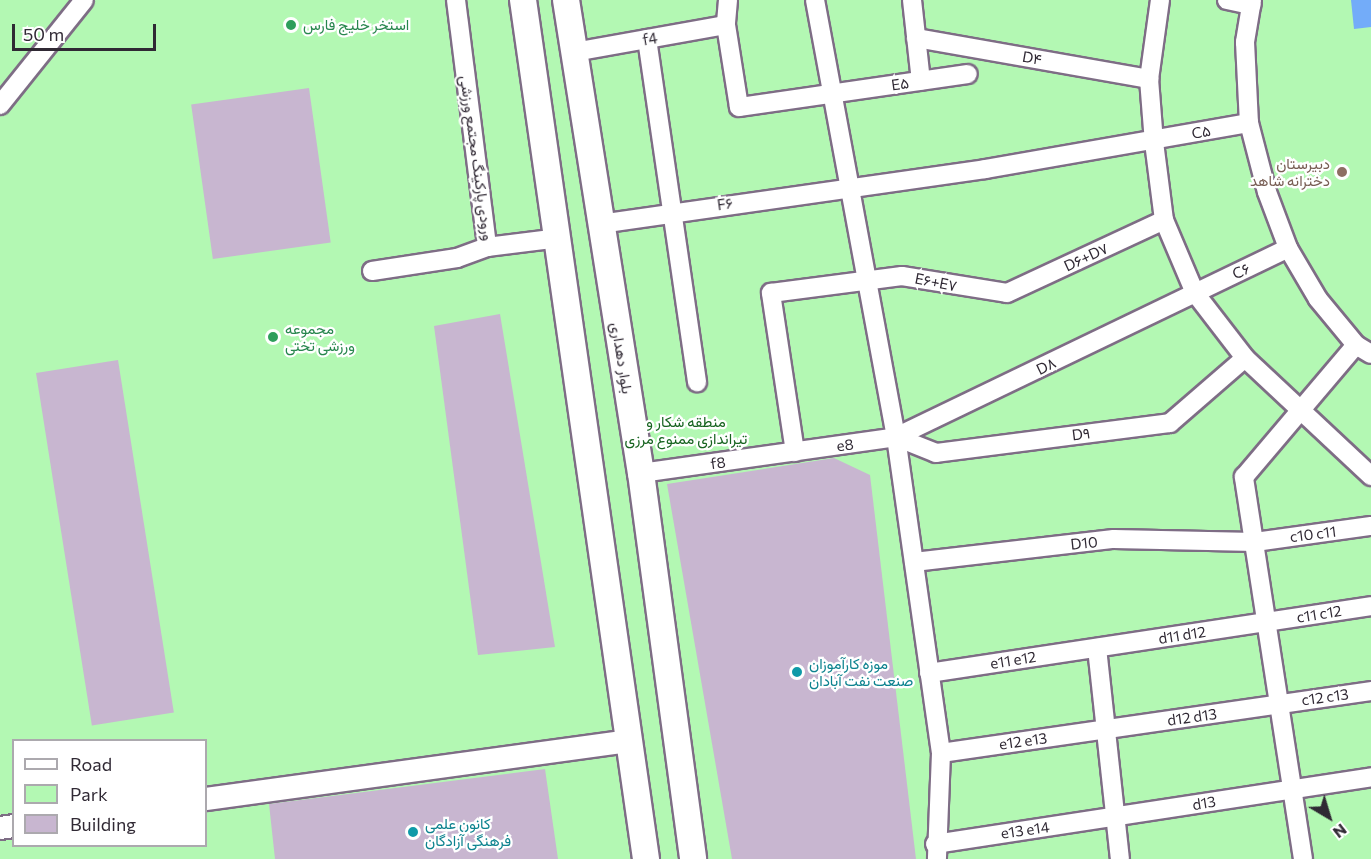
<!DOCTYPE html>
<meta charset="utf-8">
<style>
body{margin:0}
#map{position:relative;width:1371px;height:859px;overflow:hidden;background:#fbf7fd;font-family:Commissioner,Vazirmatn,sans-serif}
div>[style]{position:absolute}
.green>*{inset:0;background:#b3f8b3}
.water>*{inset:0;background:#73acf9}
.building>*{inset:0;background:#c8b6d0;transform-origin:0 0}
.roads{filter:drop-shadow(2px 0 #7e6d85) drop-shadow(-2px 0 #7e6d85) drop-shadow(0 2px #7e6d85) drop-shadow(0 -2px #7e6d85)}
.minor>*{height:18px;margin:-9px;padding:0 9px;transform-origin:9px;border-radius:9px;background:#fff}
.tertiary>*{height:22px;margin:-11px;padding:0 11px;transform-origin:11px;border-radius:11px;background:#fff}
.secondary>*{height:26px;margin:-13px;padding:0 13px;transform-origin:13px;border-radius:13px;background:#fff}
.dots>*{width:16px;height:16px;translate:-50% -50%;box-sizing:border-box;border:3px solid #fff;border-radius:50%}
span{translate:-50% -50%;white-space:nowrap;text-align:center;line-height:1.15;-webkit-text-stroke:4.5px #fff;paint-order:stroke}
.leisure-label{font-size:15px;color:#27864d}
.left{translate:0 -50%;text-align:left}
.street-label{font-size:15px;color:#302934}
.education-label{font-size:15px;color:#785e54}
.right{translate:-100% -50%;text-align:right}
.park-label{font-size:15px;color:#176420}
.culture-label{font-size:15px;color:#0d838f}
.legend{position:absolute;left:12px;top:739px;width:195px;height:108px;box-sizing:border-box;background:#fff;border:2px solid #aca9ae;margin:0;padding:8px 10px;list-style:none;font-size:18px;color:#302934}
.legend li{display:flex;align-items:center;gap:12px;height:30px}
.legend b{width:30px;border:2px solid #aca9ae}
.north{position:absolute;left:1299px;top:787px;width:60px;height:60px;-webkit-text-stroke:4px #fff;paint-order:stroke;rotate:142deg;font-size:16px;font-weight:700;line-height:24px;text-align:center;color:#302934}
.north::after{content:'';display:block;margin:auto;width:21px;height:27px;background:#302934;clip-path:polygon(50% 0,100% 100%,50% 72%,0 100%)}
.scale{position:absolute;left:12px;top:24px;width:144px;height:27px;box-sizing:border-box;border:3px solid #302934;border-top:0;padding-left:8px;font-size:18px;line-height:21px;white-space:nowrap;color:#302934;-webkit-text-stroke:4px #fff;paint-order:stroke}
</style>
<div id="map">
<div class="green">
<i style="clip-path:polygon(evenodd,0 0,1371px 0,1371px 859px,0 859px,0 0,14px 740px,206px 740px,206px 846px,14px 846px,14px 740px)"></i>
</div>
<div class="water">
<i style="clip-path:polygon(1351px 0,1371px 0,1371px 27px,1354px 29px)"></i>
</div>
<div class="building">
<i style="left:309px;top:88px;width:156px;height:119px;rotate:82deg"></i>
<i style="clip-path:polygon(500px 314px,555px 647px,478px 655px,434px 326px)"></i>
<i style="left:118px;top:360px;width:357px;height:83px;rotate:81deg"></i>
<i style="clip-path:polygon(834px 458px,870px 475px,916px 859px,732px 859px,667px 484px)"></i>
<i style="clip-path:polygon(545px 769px,558px 859px,275px 859px,269px 804px)"></i>
</div>
<div class="roads">
<div class="minor">
<i style="left:456px;top:0;width:249px;rotate:82.8deg"></i>
<i style="left:487px;top:247px;width:73px;rotate:-7.1deg"></i>
<i style="left:728px;top:0;width:25px;rotate:95deg"></i>
<i style="left:726px;top:25px;width:83px;rotate:81deg"></i>
<i style="left:739px;top:107px;width:231px;rotate:-8.2deg"></i>
<i style="left:815px;top:0;width:444px;rotate:79.5deg"></i>
<i style="left:896px;top:437px;width:319px;rotate:81.9deg"></i>
<i style="left:941px;top:753px;width:106px;rotate:92.2deg"></i>
<i style="left:912px;top:0;width:81px;rotate:83.7deg"></i>
<i style="left:1160px;top:0;width:80px;rotate:97.9deg"></i>
<i style="left:1149px;top:79px;width:63px;rotate:85.5deg"></i>
<i style="left:1154px;top:142px;width:79px;rotate:82.7deg"></i>
<i style="left:1164px;top:220px;width:79px;rotate:67deg"></i>
<i style="left:1195px;top:293px;width:82px;rotate:52.4deg"></i>
<i style="left:1245px;top:358px;width:173px;rotate:43.1deg"></i>
<i style="left:1227px;top:0;width:25px;rotate:12deg"></i>
<i style="left:1252px;top:0;width:43px;rotate:99.5deg"></i>
<i style="left:1245px;top:42px;width:81px;rotate:87.2deg"></i>
<i style="left:1249px;top:123px;width:71px;rotate:75.4deg"></i>
<i style="left:1267px;top:192px;width:60px;rotate:69.4deg"></i>
<i style="left:1288px;top:248px;width:59px;rotate:59.5deg"></i>
<i style="left:1318px;top:299px;width:60px;rotate:50.4deg"></i>
<i style="left:1356px;top:345px;width:17px;rotate:31deg"></i>
<i style="left:916px;top:38px;width:237px;rotate:10deg"></i>
<i style="left:647px;top:39px;width:347px;rotate:81.7deg"></i>
<i style="left:574px;top:52px;width:154px;rotate:-10.1deg"></i>
<i style="left:0;top:105px;width:134px;rotate:-51.3deg"></i>
<i style="left:600px;top:224px;width:389px;rotate:-8.1deg"></i>
<i style="left:985px;top:169px;width:268px;rotate:-9.9deg"></i>
<i style="left:372px;top:271px;width:86px;rotate:-8.7deg"></i>
<i style="left:457px;top:258px;width:32px;rotate:-20deg"></i>
<i style="left:896px;top:437px;width:43px;rotate:21.8deg"></i>
<i style="left:936px;top:453px;width:236px;rotate:-7.3deg"></i>
<i style="left:1170px;top:423px;width:99px;rotate:-40.9deg"></i>
<i style="left:795px;top:452px;width:161px;rotate:-98.6deg"></i>
<i style="left:771px;top:293px;width:132px;rotate:-7.4deg"></i>
<i style="left:902px;top:276px;width:106px;rotate:9.2deg"></i>
<i style="left:1007px;top:293px;width:173px;rotate:-24.9deg"></i>
<i style="left:641px;top:473px;width:258px;rotate:-8deg"></i>
<i style="left:896px;top:437px;width:435px;rotate:-25.7deg"></i>
<i style="left:914px;top:562px;width:201px;rotate:-6.6deg"></i>
<i style="left:1114px;top:539px;width:141px;rotate:1.2deg"></i>
<i style="left:1255px;top:542px;width:117px;rotate:-7.9deg"></i>
<i style="left:1097px;top:648px;width:212px;rotate:83.8deg"></i>
<i style="left:929px;top:673px;width:447px;rotate:-8.6deg"></i>
<i style="left:941px;top:753px;width:434px;rotate:-8.2deg"></i>
<i style="left:935px;top:844px;width:441px;rotate:-8.7deg"></i>
<i style="left:1303px;top:859px;width:387px;rotate:-98.8deg"></i>
<i style="left:1244px;top:477px;width:173px;rotate:-49.7deg"></i>
</div>
<div class="tertiary">
<i style="left:206px;top:799px;width:428px;rotate:-7.8deg"></i>
<i style="left:0;top:828px;width:14px;rotate:-8deg"></i>
</div>
<div class="secondary">
<i style="left:523px;top:0;width:868px;rotate:81.85deg"></i>
<i style="left:566px;top:0;width:479px;rotate:81deg"></i>
<i style="left:641px;top:473px;width:389px;rotate:82.3deg"></i>
</div>
</div>
<div class="dots">
<i style="left:291px;top:25px;background:#2e9e5b"></i>
<i style="left:1342px;top:172px;background:#8d6e63"></i>
<i style="left:273px;top:337px;background:#2e9e5b"></i>
<i style="left:797px;top:672px;background:#0f9aa8"></i>
<i style="left:413px;top:832px;background:#0f9aa8"></i>
</div>
<div class="leisure-label">
<span class="left" style="left:303px;top:25px">استخر خلیج فارس</span>
<span class="left" style="left:285px;top:337px">مجموعه<br>ورزشی تختی</span>
</div>
<div class="street-label">
<span style="left:650px;top:39px;rotate:-10deg">f4</span>
<span style="left:1032px;top:58px;rotate:10deg">D۴</span>
<span style="left:900px;top:84px;rotate:-8deg">E۵</span>
<span style="left:1201px;top:132px;rotate:-11deg">C۵</span>
<span style="left:477px;top:158px;rotate:82deg">ورودی پارکینگ مجتمع ورزشی</span>
<span style="left:725px;top:204px;rotate:-8deg">F۶</span>
<span style="left:1086px;top:257px;rotate:-25deg">D۶+D۷</span>
<span style="left:1241px;top:271px;rotate:-26deg">C۶</span>
<span style="left:936px;top:282px;rotate:11deg">E۶+E۷</span>
<span style="left:622px;top:358px;rotate:81deg">بلوار دهداری</span>
<span style="left:1046px;top:366px;rotate:-26deg">D۸</span>
<span style="left:1081px;top:434px;rotate:-7deg">D۹</span>
<span style="left:845px;top:445px;rotate:-8deg">e8</span>
<span style="left:718px;top:463px;rotate:-8deg">f8</span>
<span style="left:1313px;top:534px;rotate:-7deg">c10 c11</span>
<span style="left:1084px;top:543px;rotate:-6deg">D10</span>
<span style="left:1319px;top:614px;rotate:-9deg">c11 c12</span>
<span style="left:1182px;top:635px;rotate:-9deg">d11 d12</span>
<span style="left:1013px;top:660px;rotate:-9deg">e11 e12</span>
<span style="left:1325px;top:697px;rotate:-8deg">c12 c13</span>
<span style="left:1192px;top:717px;rotate:-8deg">d12 d13</span>
<span style="left:1023px;top:741px;rotate:-8deg">e12 e13</span>
<span style="left:1204px;top:803px;rotate:-9deg">d13</span>
<span style="left:1025px;top:830px;rotate:-8deg">e13 e14</span>
</div>
<div class="education-label">
<span class="right" style="left:1330px;top:172px">دبیرستان<br>دخترانه شاهد</span>
</div>
<div class="park-label">
<span style="left:686px;top:430px">منطقه شکار و<br>تیراندازی ممنوع مرزی</span>
</div>
<div class="culture-label">
<span class="left" style="left:809px;top:672px">موزه کارآموزان<br>صنعت نفت آبادان</span>
<span class="left" style="left:425px;top:832px">کانون علمی<br>فرهنگی آزادگان</span>
</div>
<ul class="legend">
<li><b style="height:8px;background:#fff"></b>Road</li>
<li><b style="height:16px;background:#b3f8b3"></b>Park</li>
<li><b style="height:16px;background:#c8b6d0"></b>Building</li>
</ul>
<div class="north">N</div>
<div class="scale">50 m</div>
</div>
